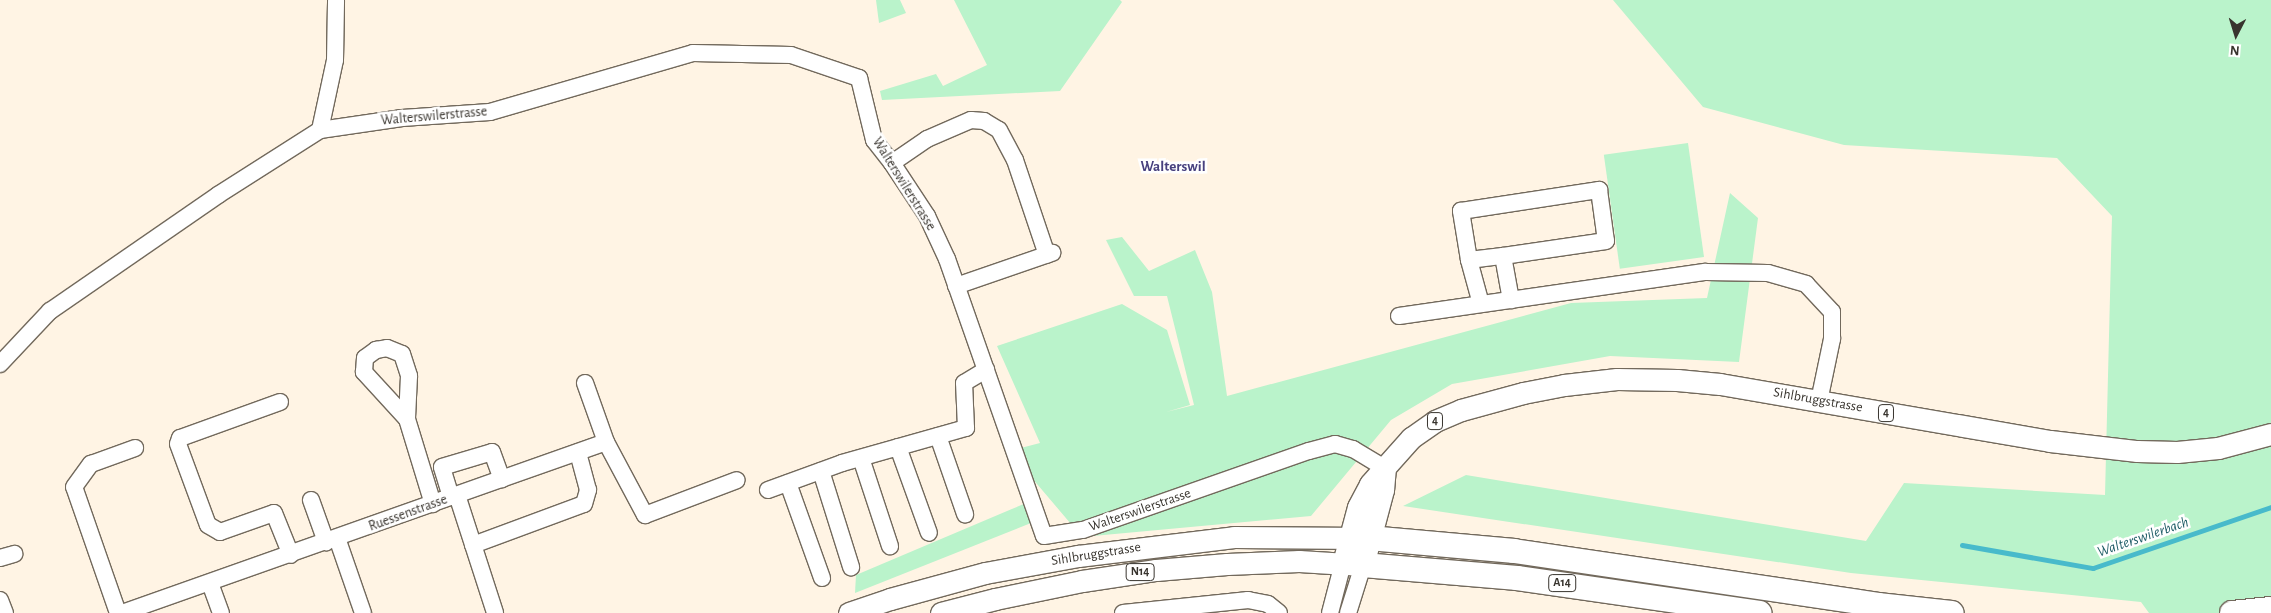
<!DOCTYPE html>
<style>
body{margin:0}
#map{position:relative;width:2271px;height:613px;overflow:hidden;background:#fff4e4;font-family:"Alegreya Sans",sans-serif}
div>[style]{position:absolute}
.green>*{inset:0;background:#baf3cb;transform-origin:0 0}
.stream>*{height:5px;margin:-2.5px;padding:0 2.5px;transform-origin:2.5px;border-radius:2.5px;background:#48bacb}
.roads{filter:drop-shadow(1px 0 #72695c) drop-shadow(-1px 0 #72695c) drop-shadow(0 1px #72695c) drop-shadow(0 -1px #72695c)}
.minor>*{height:16px;margin:-8px;padding:0 8px;transform-origin:8px;border-radius:8px;background:#fff}
.major>*{height:21px;margin:-10.5px;padding:0 10.5px;transform-origin:10.5px;border-radius:10.5px;background:#fff}
.highway>*{height:24px;margin:-12px;padding:0 12px;transform-origin:12px;border-radius:12px;background:#fff}
span{translate:-50% -50%;white-space:nowrap;text-align:center;line-height:1.15;-webkit-text-stroke:5px #fff;paint-order:stroke}
.shield-label span{padding:1px 4px;background:#fff;border:1px solid;border-radius:4px;-webkit-text-stroke-width:0}
.shield-label{font-size:12px;color:#38342e;font-weight:700}
.street-label{font-size:14px;color:#38342e}
.neighbourhood-label{font-size:15px;color:#48417e;font-weight:700}
.water-label{font-size:15px;color:#1d5b65;font-style:italic}
.north{position:absolute;left:2211px;top:10px;width:50px;height:50px;-webkit-text-stroke:4px #fff;paint-order:stroke;rotate:185deg;font-size:14px;font-weight:700;line-height:20px;text-align:center;color:#38342e}
.north::after{content:'';display:block;margin:auto;width:18px;height:22px;background:#38342e;clip-path:polygon(50% 0,100% 100%,50% 72%,0 100%)}
</style>
<div id="map">
<div class="green">
<i style="clip-path:polygon(876px 0,900px 0,906px 13px,879px 23px)"></i>
<i style="clip-path:polygon(954px 0,1120px 0,1122px 2px,1060px 91px,882px 100px,880px 91px,936px 74px,943px 86px,987px 65px)"></i>
<i style="clip-path:polygon(1613px 0,2271px 0,2271px 613px,2149px 613px,2141px 602px,1851px 573px,1403px 506px,1466px 475px,1866px 541px,1904px 483px,2105px 495px,2112px 216px,2057px 158px,1844px 145px,1703px 107px)"></i>
<i style="left:1688px;top:143px;width:115px;height:85px;rotate:82deg"></i>
<i style="clip-path:polygon(1730px 193px,1758px 218px,1739px 362px,1610px 356px,1452px 384px,1391px 420px,1311px 516px,1082px 537px,1009px 451px,1040px 443px,997px 346px,1122px 304px,1167px 330px,1190px 405px,1166px 412px,1194px 405px,1167px 296px,1134px 296px,1106px 240px,1122px 237px,1149px 271px,1195px 250px,1212px 292px,1227px 396px,1571px 303px,1707px 298px)"></i>
<i style="clip-path:polygon(1026px 503px,1031px 523px,855px 593px,856px 575px)"></i>
</div>
<div class="stream">
<i style="left:1962px;top:545px;width:133px;rotate:10deg"></i>
<i style="left:2093px;top:568px;width:188px;rotate:-18.9deg"></i>
</div>
<div class="roads">
<div class="minor">
<i style="left:320px;top:130px;width:72px;rotate:-77.9deg"></i>
<i style="left:335px;top:60px;width:60px;rotate:-89deg"></i>
<i style="left:892px;top:163px;width:42px;rotate:-34.4deg"></i>
<i style="left:927px;top:139px;width:48px;rotate:-23.4deg"></i>
<i style="left:971px;top:120px;width:13px;rotate:4deg"></i>
<i style="left:984px;top:121px;width:17px;rotate:31deg"></i>
<i style="left:999px;top:130px;width:34px;rotate:62deg"></i>
<i style="left:1015px;top:160px;width:100px;rotate:71.4deg"></i>
<i style="left:1469px;top:260px;width:34px;rotate:-7deg"></i>
<i style="left:956px;top:286px;width:102px;rotate:-19deg"></i>
<i style="left:1481px;top:304px;width:46px;rotate:-105.3deg"></i>
<i style="left:1469px;top:260px;width:50px;rotate:-99.3deg"></i>
<i style="left:1461px;top:211px;width:140px;rotate:-8.7deg"></i>
<i style="left:1599px;top:190px;width:51px;rotate:82.2deg"></i>
<i style="left:1606px;top:241px;width:104px;rotate:171.7deg"></i>
<i style="left:1503px;top:256px;width:45px;rotate:79.7deg"></i>
<i style="left:1399px;top:316px;width:310px;rotate:-8.2deg"></i>
<i style="left:1706px;top:272px;width:62px;rotate:0.9deg"></i>
<i style="left:1768px;top:273px;width:40px;rotate:16deg"></i>
<i style="left:1806px;top:284px;width:38px;rotate:47deg"></i>
<i style="left:1832px;top:312px;width:27px;rotate:90deg"></i>
<i style="left:1832px;top:339px;width:63px;rotate:101.8deg"></i>
<i style="left:0;top:364px;width:73px;rotate:-46.7deg"></i>
<i style="left:50px;top:311px;width:204px;rotate:-34.6deg"></i>
<i style="left:218px;top:195px;width:121px;rotate:-32.5deg"></i>
<i style="left:320px;top:130px;width:83px;rotate:-8.3deg"></i>
<i style="left:402px;top:118px;width:88px;rotate:-3.9deg"></i>
<i style="left:490px;top:112px;width:211px;rotate:-16.2deg"></i>
<i style="left:693px;top:53px;width:98px;rotate:1.2deg"></i>
<i style="left:791px;top:55px;width:72px;rotate:18.7deg"></i>
<i style="left:859px;top:78px;width:64px;rotate:76.4deg"></i>
<i style="left:874px;top:140px;width:29px;rotate:52deg"></i>
<i style="left:892px;top:163px;width:64px;rotate:56.6deg"></i>
<i style="left:927px;top:216px;width:47px;rotate:65.1deg"></i>
<i style="left:947px;top:259px;width:293px;rotate:70.7deg"></i>
<i style="left:1044px;top:536px;width:39px;rotate:-9deg"></i>
<i style="left:1083px;top:530px;width:239px;rotate:-19.3deg"></i>
<i style="left:1309px;top:451px;width:27px;rotate:-15deg"></i>
<i style="left:1335px;top:444px;width:19px;rotate:16deg"></i>
<i style="left:1353px;top:449px;width:37px;rotate:31deg"></i>
<i style="left:585px;top:383px;width:63px;rotate:70.4deg"></i>
<i style="left:606px;top:442px;width:83px;rotate:61.9deg"></i>
<i style="left:645px;top:515px;width:98px;rotate:-20.8deg"></i>
<i style="left:280px;top:402px;width:106px;rotate:160.2deg"></i>
<i style="left:180px;top:438px;width:6px;rotate:108deg"></i>
<i style="left:178px;top:444px;width:86px;rotate:69.7deg"></i>
<i style="left:208px;top:525px;width:14px;rotate:30deg"></i>
<i style="left:220px;top:532px;width:57px;rotate:-19.4deg"></i>
<i style="left:274px;top:513px;width:45px;rotate:68deg"></i>
<i style="left:407px;top:419px;width:64px;rotate:-132.5deg"></i>
<i style="left:364px;top:372px;width:14px;rotate:-86deg"></i>
<i style="left:365px;top:358px;width:14px;rotate:-36deg"></i>
<i style="left:376px;top:350px;width:11px;rotate:-10deg"></i>
<i style="left:387px;top:348px;width:16px;rotate:22deg"></i>
<i style="left:402px;top:354px;width:23px;rotate:72deg"></i>
<i style="left:409px;top:376px;width:43px;rotate:92.7deg"></i>
<i style="left:407px;top:419px;width:89px;rotate:73deg"></i>
<i style="left:938px;top:436px;width:83px;rotate:70.9deg"></i>
<i style="left:898px;top:447px;width:91px;rotate:70.2deg"></i>
<i style="left:861px;top:458px;width:93px;rotate:71.8deg"></i>
<i style="left:821px;top:471px;width:101px;rotate:72.6deg"></i>
<i style="left:788px;top:483px;width:101px;rotate:70.3deg"></i>
<i style="left:768px;top:490px;width:79px;rotate:-20deg"></i>
<i style="left:842px;top:463px;width:129px;rotate:-15.8deg"></i>
<i style="left:966px;top:428px;width:45px;rotate:-92.5deg"></i>
<i style="left:964px;top:383px;width:26px;rotate:-31deg"></i>
<i style="left:457px;top:495px;width:124px;rotate:72.1deg"></i>
<i style="left:451px;top:497px;width:31px;rotate:-107deg"></i>
<i style="left:442px;top:467px;width:52px;rotate:-16.7deg"></i>
<i style="left:492px;top:452px;width:29px;rotate:70deg"></i>
<i style="left:311px;top:500px;width:45px;rotate:70.3deg"></i>
<i style="left:337px;top:538px;width:79px;rotate:70.9deg"></i>
<i style="left:473px;top:545px;width:118px;rotate:-20.3deg"></i>
<i style="left:584px;top:504px;width:15px;rotate:-74deg"></i>
<i style="left:588px;top:490px;width:39px;rotate:-105deg"></i>
<i style="left:0;top:558px;width:15px;rotate:-16deg"></i>
<i style="left:210px;top:583px;width:32px;rotate:70deg"></i>
<i style="left:0;top:600px;width:14px;rotate:69deg"></i>
<i style="left:118px;top:613px;width:133px;rotate:-109.2deg"></i>
<i style="left:74px;top:487px;width:29px;rotate:-54deg"></i>
<i style="left:91px;top:464px;width:47px;rotate:-20deg"></i>
<i style="left:122px;top:613px;width:513px;rotate:-19.46deg"></i>
<i style="left:1123px;top:613px;width:126px;rotate:-5.9deg"></i>
<i style="left:1248px;top:600px;width:20px;rotate:11deg"></i>
<i style="left:1268px;top:604px;width:14px;rotate:39deg"></i>
<i style="left:1330px;top:613px;width:52px;rotate:-75.4deg"></i>
<i style="left:1348px;top:613px;width:50px;rotate:-72.6deg"></i>
</div>
<div class="major">
<i style="left:1343px;top:563px;width:58px;rotate:-75deg"></i>
<i style="left:1358px;top:507px;width:26px;rotate:-62deg"></i>
<i style="left:1370px;top:484px;width:62px;rotate:-48.3deg"></i>
<i style="left:1411px;top:438px;width:29px;rotate:-35deg"></i>
<i style="left:1435px;top:421px;width:28px;rotate:-23deg"></i>
<i style="left:1461px;top:410px;width:64px;rotate:-15.3deg"></i>
<i style="left:1523px;top:393px;width:42px;rotate:-11deg"></i>
<i style="left:1564px;top:385px;width:53px;rotate:-6.5deg"></i>
<i style="left:1617px;top:379px;width:60px;rotate:1deg"></i>
<i style="left:1677px;top:380px;width:43px;rotate:5.3deg"></i>
<i style="left:1720px;top:384px;width:335px;rotate:9.8deg"></i>
<i style="left:2050px;top:441px;width:88px;rotate:6.6deg"></i>
<i style="left:2137px;top:451px;width:40px;rotate:1.4deg"></i>
<i style="left:2177px;top:452px;width:41px;rotate:-5.6deg"></i>
<i style="left:2218px;top:448px;width:55px;rotate:-14.8deg"></i>
<i style="left:849px;top:613px;width:43px;rotate:-18.9deg"></i>
<i style="left:890px;top:599px;width:98px;rotate:-15.3deg"></i>
<i style="left:985px;top:573px;width:95px;rotate:-10.4deg"></i>
<i style="left:1078px;top:556px;width:157px;rotate:-6.9deg"></i>
<i style="left:1234px;top:537px;width:130px;rotate:0.4deg"></i>
<i style="left:941px;top:613px;width:56px;rotate:-14.5deg"></i>
<i style="left:995px;top:599px;width:89px;rotate:-11.7deg"></i>
<i style="left:1082px;top:581px;width:75px;rotate:-8.5deg"></i>
<i style="left:1156px;top:570px;width:71px;rotate:-4.8deg"></i>
<i style="left:1227px;top:564px;width:72px;rotate:-2.4deg"></i>
<i style="left:1299px;top:561px;width:64px;rotate:3.6deg"></i>
<i style="left:1363px;top:565px;width:78px;rotate:-75.1deg"></i>
<i style="left:1383px;top:490px;width:22px;rotate:-85deg"></i>
</div>
<div class="highway">
<i style="left:1369px;top:538px;width:146px;rotate:5.1deg"></i>
<i style="left:1514px;top:551px;width:368px;rotate:8.4deg"></i>
<i style="left:1878px;top:605px;width:74px;rotate:6.2deg"></i>
<i style="left:1363px;top:565px;width:155px;rotate:4.8deg"></i>
<i style="left:1517px;top:578px;width:245px;rotate:8.2deg"></i>
<i style="left:2232px;top:613px;width:39px;rotate:-6deg"></i>
</div>
</div>
<div class="shield-label">
<span style="left:1886px;top:413px">4</span>
<span style="left:1435px;top:421px">4</span>
<span style="left:1140px;top:572px">N14</span>
<span style="left:1562px;top:583px">A14</span>
</div>
<div class="street-label">
<span style="left:434px;top:116px;rotate:-5deg">Walterswilerstrasse</span>
<span style="left:904px;top:184px;rotate:58deg">Walterswilerstrasse</span>
<span style="left:1818px;top:400px;rotate:10deg">Sihlbruggstrasse</span>
<span style="left:1140px;top:510px;rotate:-19deg">Walterswilerstrasse</span>
<span style="left:408px;top:513px;rotate:-20deg">Ruessenstrasse</span>
<span style="left:1096px;top:554px;rotate:-9deg">Sihlbruggstrasse</span>
</div>
<div class="neighbourhood-label">
<span style="left:1173px;top:167px">Walterswil</span>
</div>
<div class="water-label">
<span style="left:2143px;top:537px;rotate:-19deg">Walterswilerbach</span>
</div>
<div class="north">N</div>
</div>
